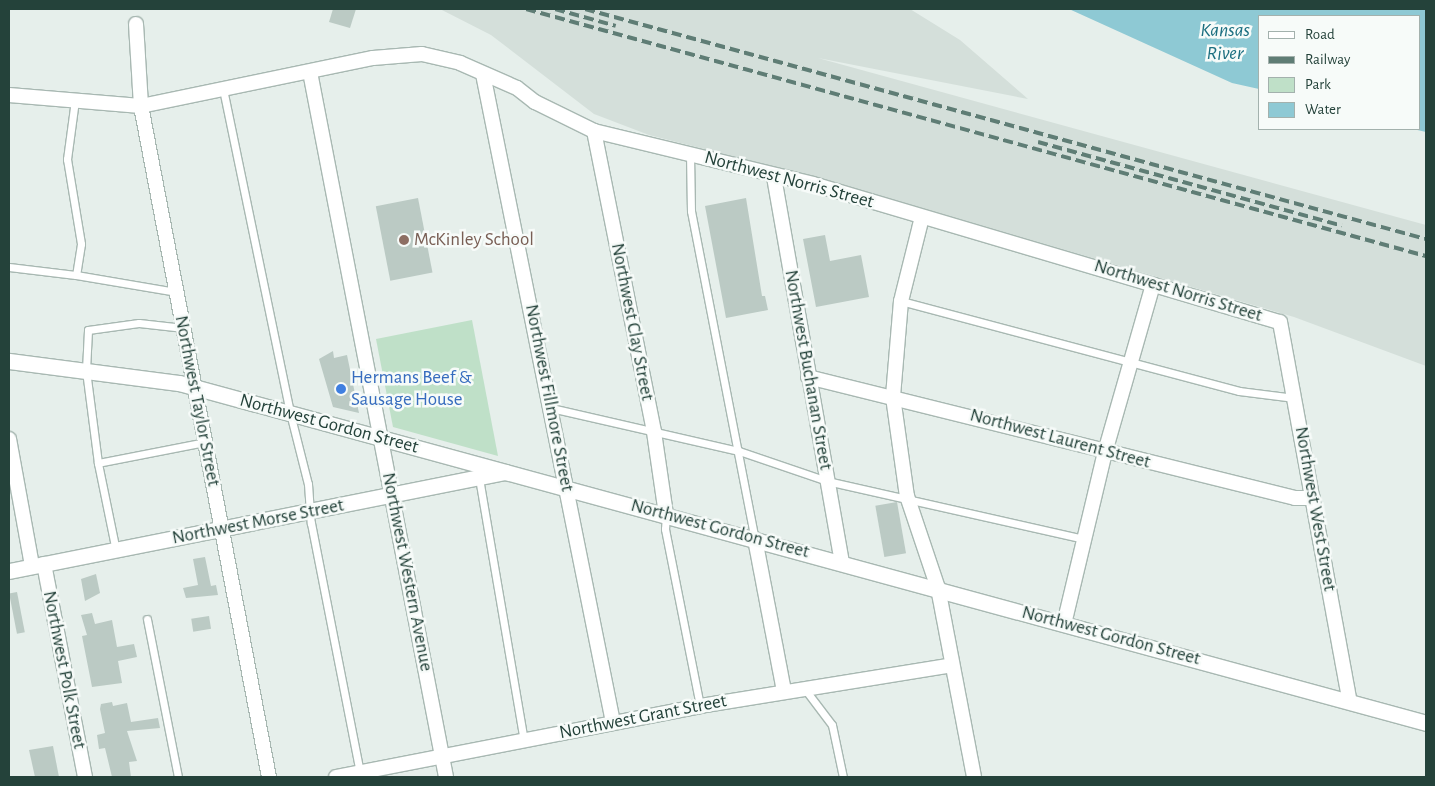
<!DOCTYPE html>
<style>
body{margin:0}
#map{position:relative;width:1435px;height:786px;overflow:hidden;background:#e6efeb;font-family:"Alegreya Sans",sans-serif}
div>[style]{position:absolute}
.built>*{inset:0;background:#d4dfda}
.green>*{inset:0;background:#bfe0c8}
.water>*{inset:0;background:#8ec9d4}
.building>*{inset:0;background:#bbcac4;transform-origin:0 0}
.roads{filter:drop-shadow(1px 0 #a8b8b2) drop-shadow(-1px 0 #a8b8b2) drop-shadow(0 1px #a8b8b2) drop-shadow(0 -1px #a8b8b2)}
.service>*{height:7px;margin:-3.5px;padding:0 3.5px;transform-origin:3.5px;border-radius:3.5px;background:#fff}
.minor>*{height:14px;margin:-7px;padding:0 7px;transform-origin:7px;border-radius:7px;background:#fff}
.secondary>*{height:15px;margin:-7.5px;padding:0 7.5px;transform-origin:7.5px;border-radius:7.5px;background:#fff}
.rail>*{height:4px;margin-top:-2px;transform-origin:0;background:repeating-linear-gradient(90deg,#5f7d75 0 10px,transparent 0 15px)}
.dots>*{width:14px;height:14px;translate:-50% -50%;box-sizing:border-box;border:2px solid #f7fbf9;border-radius:50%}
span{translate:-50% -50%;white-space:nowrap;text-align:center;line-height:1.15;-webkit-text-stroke:5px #f7fbf9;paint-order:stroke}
.street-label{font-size:19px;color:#24423a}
.education-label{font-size:19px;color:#785e54}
.left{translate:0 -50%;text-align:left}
.shop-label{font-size:19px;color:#366cbe}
.water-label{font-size:20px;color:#1c6f80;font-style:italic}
.frame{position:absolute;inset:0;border:10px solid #24423a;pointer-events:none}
.legend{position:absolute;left:1258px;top:15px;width:162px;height:115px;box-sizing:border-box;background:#f7fbf9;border:1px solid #a3b1ad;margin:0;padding:6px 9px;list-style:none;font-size:15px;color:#24423a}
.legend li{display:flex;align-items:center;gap:10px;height:25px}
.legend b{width:25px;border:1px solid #a3b1ad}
</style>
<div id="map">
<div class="built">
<i style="clip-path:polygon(440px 9px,910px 9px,960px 40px,1028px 99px,818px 58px,1426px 225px,1426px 366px,1294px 317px,830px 181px,649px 135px,594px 114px,491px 35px)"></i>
</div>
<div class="green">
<i style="clip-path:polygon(472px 320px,498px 456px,393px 427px,376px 339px)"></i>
</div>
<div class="water">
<i style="clip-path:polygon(1069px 9px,1426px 9px,1426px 132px,1413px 129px,1419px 129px,1419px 16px,1259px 16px,1259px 89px,1232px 83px)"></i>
</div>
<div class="building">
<i style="clip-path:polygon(333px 9px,356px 9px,350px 28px,329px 22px)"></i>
<i style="left:418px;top:198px;width:76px;height:43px;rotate:79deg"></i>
<i style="clip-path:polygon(746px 198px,762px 296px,765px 296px,768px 310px,726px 318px,705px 206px)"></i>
<i style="clip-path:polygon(825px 235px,830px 261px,861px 255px,869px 297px,816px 307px,803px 239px)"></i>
<i style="clip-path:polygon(333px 351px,334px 358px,347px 355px,359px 413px,333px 407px,319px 359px)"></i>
<i style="left:897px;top:502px;width:52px;height:22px;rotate:80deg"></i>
<i style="clip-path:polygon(205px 557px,211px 586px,216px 585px,218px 595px,186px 598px,183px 588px,198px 585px,193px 559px)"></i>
<i style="clip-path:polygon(96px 574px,100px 593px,85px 601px,81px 579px)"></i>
<i style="left:17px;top:592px;width:41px;height:8px;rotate:79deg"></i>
<i style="clip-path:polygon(92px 613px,95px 624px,112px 620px,117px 647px,134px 644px,137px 657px,118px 661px,122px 683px,92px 687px,82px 636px,87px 635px,81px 615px)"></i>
<i style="left:209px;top:616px;width:13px;height:18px;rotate:81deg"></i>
<i style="clip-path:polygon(112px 702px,113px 706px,127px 703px,131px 722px,158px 718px,160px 728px,127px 731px,137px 761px,129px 762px,131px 777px,112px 777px,105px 748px,99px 749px,97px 735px,105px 733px,100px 709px,101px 704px)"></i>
<i style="clip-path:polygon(53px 746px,59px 777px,35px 777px,29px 750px)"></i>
</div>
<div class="roads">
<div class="service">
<i style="left:223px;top:89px;width:331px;rotate:78.3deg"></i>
<i style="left:290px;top:413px;width:73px;rotate:75.8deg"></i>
<i style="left:308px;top:484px;width:39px;rotate:86deg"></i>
<i style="left:311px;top:523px;width:255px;rotate:78.9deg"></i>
<i style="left:75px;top:100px;width:60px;rotate:97.7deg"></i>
<i style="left:67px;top:159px;width:86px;rotate:80.6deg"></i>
<i style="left:81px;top:244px;width:31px;rotate:99deg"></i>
<i style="left:76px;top:275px;width:101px;rotate:9.6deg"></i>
<i style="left:690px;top:154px;width:57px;rotate:89deg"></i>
<i style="left:691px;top:211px;width:334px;rotate:79deg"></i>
<i style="left:9px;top:267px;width:67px;rotate:6.8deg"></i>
<i style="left:901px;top:301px;width:350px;rotate:14.9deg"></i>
<i style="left:1239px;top:391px;width:56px;rotate:7.1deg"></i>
<i style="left:551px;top:408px;width:193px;rotate:12.9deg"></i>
<i style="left:739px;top:451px;width:93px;rotate:18.8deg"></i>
<i style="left:827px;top:481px;width:264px;rotate:12.7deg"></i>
<i style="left:98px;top:463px;width:94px;rotate:-97.4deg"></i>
<i style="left:86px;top:370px;width:40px;rotate:-87.1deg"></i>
<i style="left:88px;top:330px;width:51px;rotate:-7.8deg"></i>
<i style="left:139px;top:323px;width:45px;rotate:6.3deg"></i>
<i style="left:479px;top:478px;width:266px;rotate:80.3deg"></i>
<i style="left:666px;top:515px;width:14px;rotate:94deg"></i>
<i style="left:665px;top:529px;width:180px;rotate:78.8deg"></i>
<i style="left:116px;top:551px;width:90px;rotate:-101.6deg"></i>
<i style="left:98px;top:463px;width:109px;rotate:-11.1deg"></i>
<i style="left:147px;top:619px;width:161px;rotate:78.9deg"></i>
<i style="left:804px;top:688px;width:46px;rotate:52.9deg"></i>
<i style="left:832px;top:725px;width:53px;rotate:78.1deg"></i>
</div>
<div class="minor">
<i style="left:136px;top:24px;width:82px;rotate:86.5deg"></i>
<i style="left:141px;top:106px;width:683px;rotate:79.2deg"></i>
<i style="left:310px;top:72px;width:718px;rotate:79.08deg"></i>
<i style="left:483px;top:74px;width:661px;rotate:78.66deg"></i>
<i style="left:9px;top:95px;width:132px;rotate:4.8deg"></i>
<i style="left:141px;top:106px;width:237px;rotate:-11.7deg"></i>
<i style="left:373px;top:58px;width:49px;rotate:-4.7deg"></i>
<i style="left:422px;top:54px;width:39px;rotate:13deg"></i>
<i style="left:460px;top:63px;width:62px;rotate:23.7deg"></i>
<i style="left:517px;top:88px;width:23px;rotate:38deg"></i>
<i style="left:535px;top:102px;width:66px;rotate:26.2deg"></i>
<i style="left:594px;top:131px;width:225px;rotate:13.6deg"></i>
<i style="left:813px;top:184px;width:487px;rotate:16.5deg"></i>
<i style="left:1280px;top:322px;width:386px;rotate:79.6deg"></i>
<i style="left:594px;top:131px;width:307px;rotate:78.7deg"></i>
<i style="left:654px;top:432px;width:83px;rotate:81.7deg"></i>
<i style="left:774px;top:177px;width:392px;rotate:80deg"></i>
<i style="left:922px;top:217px;width:87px;rotate:104deg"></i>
<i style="left:901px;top:301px;width:96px;rotate:94.8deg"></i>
<i style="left:893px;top:397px;width:100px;rotate:82deg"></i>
<i style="left:907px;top:496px;width:97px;rotate:71.4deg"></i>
<i style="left:938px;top:588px;width:192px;rotate:79.2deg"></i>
<i style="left:808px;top:377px;width:502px;rotate:13.95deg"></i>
<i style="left:1295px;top:498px;width:18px"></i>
<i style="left:9px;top:439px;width:129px;rotate:79.7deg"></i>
<i style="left:755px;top:539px;width:155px;rotate:79.2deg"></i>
<i style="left:44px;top:564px;width:217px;rotate:79.1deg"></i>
<i style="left:1064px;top:624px;width:177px;rotate:-76.6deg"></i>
<i style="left:1105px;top:452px;width:174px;rotate:-74deg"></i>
<i style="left:336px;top:777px;width:371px;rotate:-11deg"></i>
<i style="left:700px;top:706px;width:255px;rotate:-9.2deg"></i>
</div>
<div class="secondary">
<i style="left:9px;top:361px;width:171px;rotate:7.4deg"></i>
<i style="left:179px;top:383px;width:1293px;rotate:15.25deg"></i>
<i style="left:9px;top:571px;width:506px;rotate:-11.29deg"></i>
</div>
</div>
<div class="rail">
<i style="left:526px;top:9px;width:933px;rotate:15.35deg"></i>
<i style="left:555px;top:9px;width:63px;rotate:15.6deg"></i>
<i style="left:585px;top:9px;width:872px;rotate:15.3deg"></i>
<i style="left:1038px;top:142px;width:315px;rotate:15.4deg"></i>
</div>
<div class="dots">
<i style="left:404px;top:240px;background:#8d6e63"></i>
<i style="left:341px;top:389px;background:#3f7fe0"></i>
</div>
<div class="street-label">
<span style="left:789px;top:180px;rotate:15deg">Northwest Norris Street</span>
<span style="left:1178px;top:291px;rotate:17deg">Northwest Norris Street</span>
<span style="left:632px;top:322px;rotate:79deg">Northwest Clay Street</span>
<span style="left:808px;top:370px;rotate:80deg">Northwest Buchanan Street</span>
<span style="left:549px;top:398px;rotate:79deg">Northwest Fillmore Street</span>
<span style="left:197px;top:401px;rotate:79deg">Northwest Taylor Street</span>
<span style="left:329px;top:424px;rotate:15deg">Northwest Gordon Street</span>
<span style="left:1060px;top:439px;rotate:15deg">Northwest Laurent Street</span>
<span style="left:1315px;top:509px;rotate:80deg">Northwest West Street</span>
<span style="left:258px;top:522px;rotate:-11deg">Northwest Morse Street</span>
<span style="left:720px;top:529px;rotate:15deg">Northwest Gordon Street</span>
<span style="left:407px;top:572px;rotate:79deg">Northwest Western Avenue</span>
<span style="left:1111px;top:636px;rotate:15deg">Northwest Gordon Street</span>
<span style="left:64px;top:670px;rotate:79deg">Northwest Polk Street</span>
<span style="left:643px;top:717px;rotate:-11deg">Northwest Grant Street</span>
</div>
<div class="education-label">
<span class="left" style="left:414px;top:240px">McKinley School</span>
</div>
<div class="shop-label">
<span class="left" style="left:351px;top:389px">Hermans Beef &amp;<br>Sausage House</span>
</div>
<div class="water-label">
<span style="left:1225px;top:42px">Kansas<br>River</span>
</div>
<div class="frame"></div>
<ul class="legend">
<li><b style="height:6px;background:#fff"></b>Road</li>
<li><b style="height:6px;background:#5f7d75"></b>Railway</li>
<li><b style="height:14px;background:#bfe0c8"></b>Park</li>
<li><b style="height:14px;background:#8ec9d4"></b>Water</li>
</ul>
</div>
